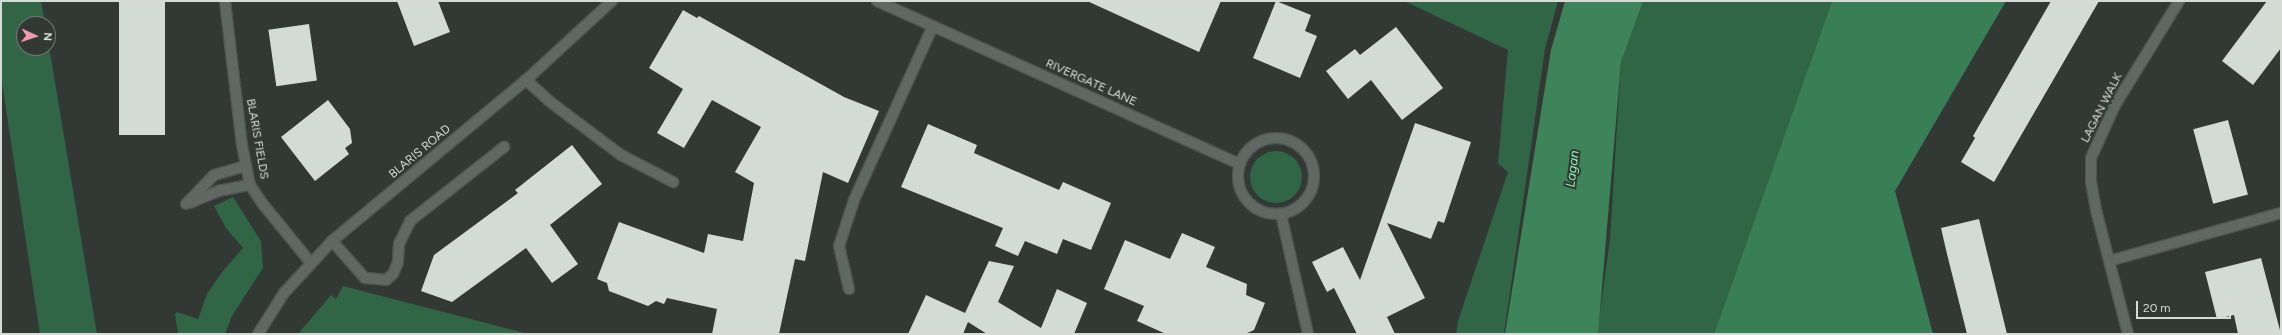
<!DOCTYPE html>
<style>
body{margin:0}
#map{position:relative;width:2282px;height:335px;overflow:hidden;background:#323934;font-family:Figtree,sans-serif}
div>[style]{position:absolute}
.green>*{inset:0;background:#306545}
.round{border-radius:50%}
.forest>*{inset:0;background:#387f56}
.water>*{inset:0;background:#3d845a}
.building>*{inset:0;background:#d2dbd4;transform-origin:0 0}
.roads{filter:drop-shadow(1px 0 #4e5451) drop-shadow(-1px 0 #4e5451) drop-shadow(0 1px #4e5451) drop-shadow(0 -1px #4e5451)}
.minor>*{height:10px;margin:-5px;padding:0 5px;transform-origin:5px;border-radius:5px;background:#5f6862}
.minor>.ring{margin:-5px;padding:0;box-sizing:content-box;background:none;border:10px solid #5f6862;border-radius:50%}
span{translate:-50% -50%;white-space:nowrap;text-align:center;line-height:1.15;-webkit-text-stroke:4px #323934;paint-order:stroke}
.street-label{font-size:12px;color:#d7dbd8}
.water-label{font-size:13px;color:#8ff2b4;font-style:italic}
.frame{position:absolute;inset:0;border:2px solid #d7dbd8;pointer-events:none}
.north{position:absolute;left:16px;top:16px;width:40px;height:40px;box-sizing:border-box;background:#323934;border:1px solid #747a76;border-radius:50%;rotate:93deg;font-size:11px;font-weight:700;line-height:16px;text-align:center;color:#d7dbd8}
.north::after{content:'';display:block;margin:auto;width:14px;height:18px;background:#f29aad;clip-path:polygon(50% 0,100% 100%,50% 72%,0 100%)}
.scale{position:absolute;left:2136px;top:301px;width:95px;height:18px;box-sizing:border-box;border:2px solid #d7dbd8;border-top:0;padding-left:5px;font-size:12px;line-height:14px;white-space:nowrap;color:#d7dbd8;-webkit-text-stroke:3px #323934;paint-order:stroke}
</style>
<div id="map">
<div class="green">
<i style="clip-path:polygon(1px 1px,41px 1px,45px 24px,24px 24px,24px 48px,48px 48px,48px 40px,97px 334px,40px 334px,1px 76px)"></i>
<i style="clip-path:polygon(1404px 1px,1558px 1px,1545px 49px,1504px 334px,1456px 334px,1458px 321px,1508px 172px,1498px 163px,1508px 50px)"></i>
<i style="clip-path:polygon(1640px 1px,1832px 1px,1714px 334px,1597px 334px,1610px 239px,1621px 62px)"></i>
<i class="round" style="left:1250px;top:151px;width:52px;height:52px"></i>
<i style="clip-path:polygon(233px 197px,261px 241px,263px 268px,232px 316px,225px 334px,178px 334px,175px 314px,177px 312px,198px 319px,207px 294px,222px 272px,243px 248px,226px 228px,214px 206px)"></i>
<i style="clip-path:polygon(343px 286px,528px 334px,298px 334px,331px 295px,336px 299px)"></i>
</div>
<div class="forest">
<i style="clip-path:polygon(1832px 1px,2006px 1px,1895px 191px,1933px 334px,1714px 334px)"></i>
</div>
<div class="water">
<i style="clip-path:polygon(1565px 1px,1643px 1px,1621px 62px,1598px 334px,1505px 334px,1551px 50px)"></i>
</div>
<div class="building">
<i style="left:119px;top:1px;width:46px;height:134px"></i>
<i style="clip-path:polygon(397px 1px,438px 1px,450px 32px,414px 46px)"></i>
<i style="clip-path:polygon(1087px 1px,1221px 1px,1199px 52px)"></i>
<i style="clip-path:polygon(1276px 1px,1311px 15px,1305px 31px,1317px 36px,1300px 78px,1253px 58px)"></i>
<i style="clip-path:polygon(2051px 1px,2099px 1px,1994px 182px,1961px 162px,1975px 138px,1973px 136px)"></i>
<i style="clip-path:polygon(2267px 1px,2281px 1px,2281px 48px,2253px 85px,2222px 61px)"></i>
<i style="clip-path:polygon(683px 10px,697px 18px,699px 16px,844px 97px,879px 111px,848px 183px,823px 172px,805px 261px,795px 259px,779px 334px,712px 334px,717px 309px,667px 298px,664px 304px,656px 301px,648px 306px,609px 291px,607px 283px,597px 279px,619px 222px,704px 253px,708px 234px,743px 241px,754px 183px,735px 172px,761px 127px,712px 100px,684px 148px,657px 133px,683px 89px,649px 68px)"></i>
<i style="left:309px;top:24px;width:57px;height:41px;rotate:82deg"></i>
<i style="clip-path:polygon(1396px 27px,1443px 88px,1402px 120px,1371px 80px,1348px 99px,1326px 71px,1355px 49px,1360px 55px)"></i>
<i style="clip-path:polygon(328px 100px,350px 129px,352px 143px,345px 148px,349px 154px,315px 181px,281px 137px)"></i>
<i style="left:2228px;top:120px;width:77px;height:36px;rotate:75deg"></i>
<i style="clip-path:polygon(1415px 123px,1471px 142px,1444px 223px,1438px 221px,1431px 239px,1387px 223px,1425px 298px,1387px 317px,1395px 334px,1357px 334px,1334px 288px,1327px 292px,1312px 262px,1343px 247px,1360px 280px)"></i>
<i style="clip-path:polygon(928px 124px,977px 145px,974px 153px,1059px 190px,1063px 182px,1111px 203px,1091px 250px,1063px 239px,1057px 254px,1025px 241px,1018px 256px,995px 246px,1003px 228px,901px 187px)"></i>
<i style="clip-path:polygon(572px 145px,602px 184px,550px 225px,578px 264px,552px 283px,526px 248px,452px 302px,421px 291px,434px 255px,518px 193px,515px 190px)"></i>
<i style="clip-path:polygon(1979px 219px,1985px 244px,2007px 334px,1967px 334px,1947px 254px,1941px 228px)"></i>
<i style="clip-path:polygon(1182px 233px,1215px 247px,1206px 267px,1247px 284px,1246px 295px,1265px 303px,1254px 330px,1245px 334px,1166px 334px,1137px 321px,1144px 306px,1104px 289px,1125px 240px,1170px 259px)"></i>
<i style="clip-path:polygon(2261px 258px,2281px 334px,2238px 334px,2234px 315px,2217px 319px,2205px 272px)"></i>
<i style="clip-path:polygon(989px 261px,1014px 266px,998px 302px,1041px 328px,1057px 289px,1087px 303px,1074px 334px,987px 334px,968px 322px,963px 334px,908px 334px,926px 295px,965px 313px)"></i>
</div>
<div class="roads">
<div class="minor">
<i style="left:225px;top:1px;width:145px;rotate:83.3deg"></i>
<i style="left:242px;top:145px;width:41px;rotate:78.7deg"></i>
<i style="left:250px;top:185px;width:22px;rotate:56deg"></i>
<i style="left:262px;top:203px;width:77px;rotate:50.8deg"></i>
<i style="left:877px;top:1px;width:398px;rotate:24.2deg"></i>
<i style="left:526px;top:80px;width:31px;rotate:42deg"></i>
<i style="left:549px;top:101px;width:90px;rotate:36.9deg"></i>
<i style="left:621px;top:155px;width:59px;rotate:27.4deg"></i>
<i class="ring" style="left:1238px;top:138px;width:66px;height:66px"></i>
<i style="left:189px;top:203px;width:31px;rotate:-22deg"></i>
<i style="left:218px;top:191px;width:33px;rotate:-11deg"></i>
<i style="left:186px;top:204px;width:40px;rotate:-46deg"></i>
<i style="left:214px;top:175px;width:33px;rotate:-16deg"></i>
<i style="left:1281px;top:214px;width:123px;rotate:77.3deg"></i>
<i style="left:332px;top:241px;width:50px;rotate:48.3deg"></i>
<i style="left:365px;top:278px;width:21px;rotate:5deg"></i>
<i style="left:386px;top:280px;width:9px;rotate:-41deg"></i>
<i style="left:393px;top:274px;width:13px;rotate:-67deg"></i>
<i style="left:398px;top:262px;width:18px;rotate:-87deg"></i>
<i style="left:399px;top:244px;width:25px;rotate:-64deg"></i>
<i style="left:410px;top:221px;width:120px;rotate:-38.2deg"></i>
<i style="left:2109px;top:261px;width:179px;rotate:-15.6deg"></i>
<i style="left:849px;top:289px;width:44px;rotate:-103.1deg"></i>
<i style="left:839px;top:246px;width:48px;rotate:-71.9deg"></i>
<i style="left:854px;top:200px;width:189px;rotate:-65.6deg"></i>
<i style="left:258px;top:334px;width:49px;rotate:-57.6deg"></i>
<i style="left:284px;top:293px;width:71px;rotate:-47.3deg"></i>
<i style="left:332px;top:241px;width:252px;rotate:-39.7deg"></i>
<i style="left:526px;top:80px;width:117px;rotate:-42.6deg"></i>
<i style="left:2128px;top:334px;width:128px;rotate:-104.5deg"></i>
<i style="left:2096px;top:210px;width:28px;rotate:-100deg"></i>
<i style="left:2091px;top:182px;width:24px;rotate:-90deg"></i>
<i style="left:2091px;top:158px;width:58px;rotate:-65.6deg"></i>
<i style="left:2115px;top:105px;width:122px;rotate:-58.4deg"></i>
</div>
</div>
<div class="street-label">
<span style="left:1091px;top:83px;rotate:24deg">RIVERGATE LANE</span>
<span style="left:2102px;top:108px;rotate:-63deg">LAGAN WALK</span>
<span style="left:257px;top:139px;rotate:80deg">BLARIS FIELDS</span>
<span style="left:420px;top:152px;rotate:-40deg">BLARIS ROAD</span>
</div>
<div class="water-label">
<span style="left:1573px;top:169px;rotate:-83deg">Lagan</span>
</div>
<div class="frame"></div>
<div class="north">N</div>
<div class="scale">20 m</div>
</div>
